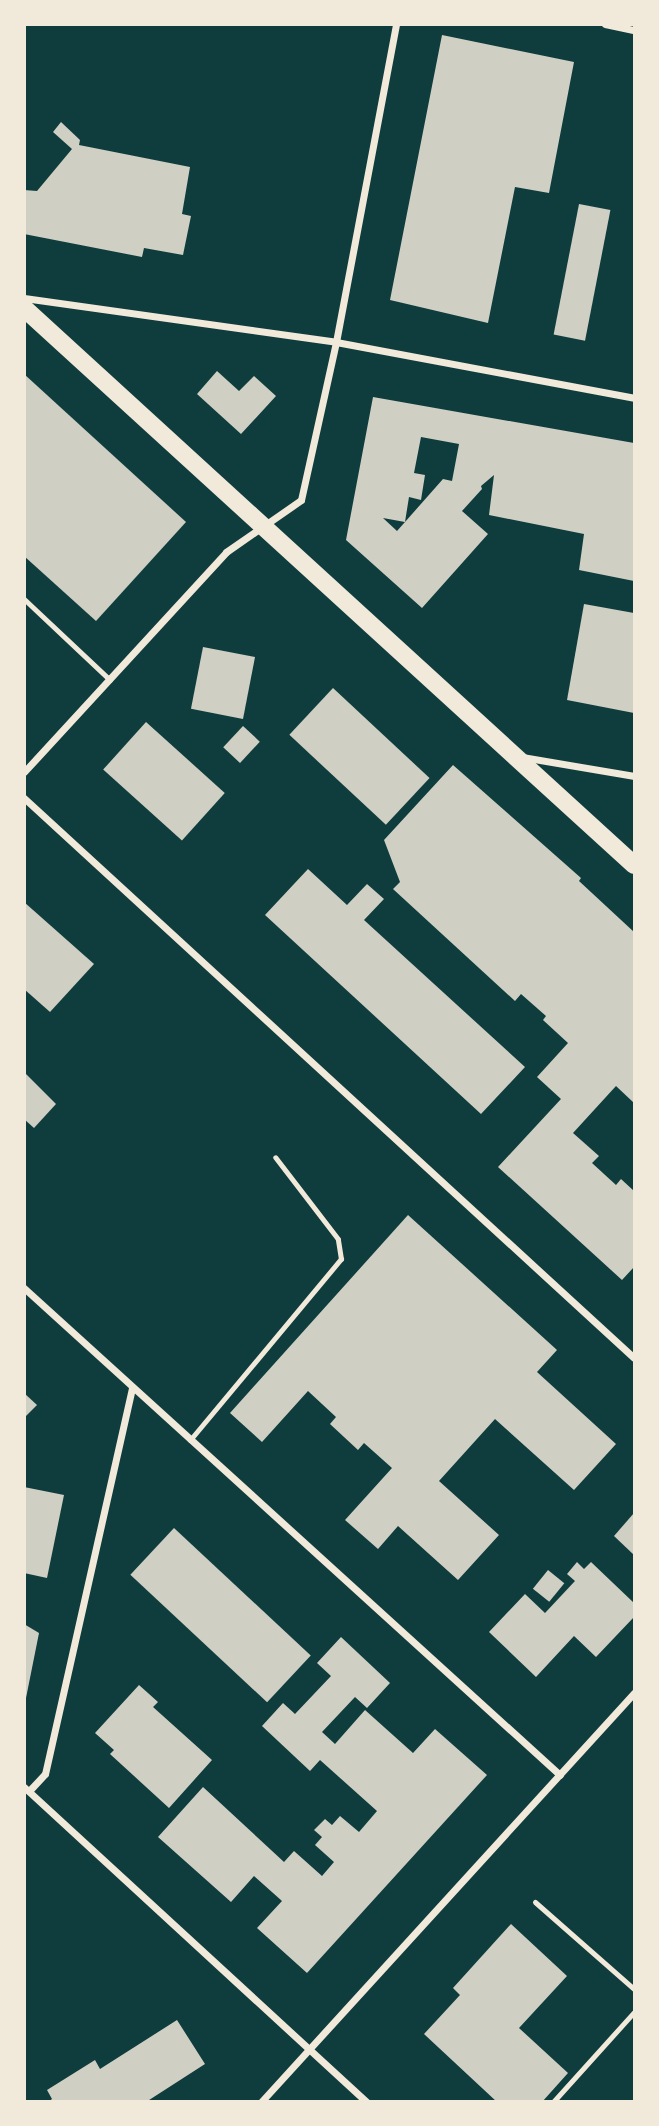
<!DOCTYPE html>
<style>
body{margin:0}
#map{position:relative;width:659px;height:2126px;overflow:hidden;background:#0f3d3e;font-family:"Open Sans",sans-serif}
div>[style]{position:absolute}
.building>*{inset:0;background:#cfcfc3;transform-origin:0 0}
.service>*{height:5px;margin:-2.5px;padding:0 2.5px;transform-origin:2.5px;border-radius:2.5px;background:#f1e9da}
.minor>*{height:7px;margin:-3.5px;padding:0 3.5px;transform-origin:3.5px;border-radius:3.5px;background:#f1e9da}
.primary>*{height:18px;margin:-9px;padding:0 9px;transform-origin:9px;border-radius:9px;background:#f1e9da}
span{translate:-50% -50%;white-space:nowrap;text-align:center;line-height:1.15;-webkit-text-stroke:6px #f1e9da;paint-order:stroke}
.frame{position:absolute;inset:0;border:26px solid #f1e9da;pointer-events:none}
</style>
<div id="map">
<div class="building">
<i style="clip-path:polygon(442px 35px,574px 62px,549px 193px,515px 187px,488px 323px,390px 300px)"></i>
<i style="clip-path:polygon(61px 122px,80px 140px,79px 145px,190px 167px,182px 214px,191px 216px,183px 255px,144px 248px,142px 257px,24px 234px,24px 190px,37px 191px,72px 149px,53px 132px)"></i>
<i style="left:579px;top:204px;width:32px;height:133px;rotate:11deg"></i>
<i style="clip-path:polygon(217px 371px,239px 391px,254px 376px,276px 396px,241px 434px,197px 394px)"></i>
<i style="clip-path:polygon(24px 374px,186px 522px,96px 621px,24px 556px)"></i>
<i style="clip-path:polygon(evenodd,373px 397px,634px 443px,634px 581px,579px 570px,584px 534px,489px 515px,494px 475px,481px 486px,482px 489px,462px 511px,488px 534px,422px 608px,346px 540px,373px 397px,421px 437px,459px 444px,452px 481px,443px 479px,405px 522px,409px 497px,421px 500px,425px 475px,414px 473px,421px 437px,373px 397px,383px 518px,405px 522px,397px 531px,383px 518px)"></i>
<i style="clip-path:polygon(584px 604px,634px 613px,634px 713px,567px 700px)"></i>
<i style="left:203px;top:647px;width:53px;height:63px;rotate:11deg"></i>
<i style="left:333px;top:688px;width:132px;height:64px;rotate:43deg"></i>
<i style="left:146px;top:722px;width:106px;height:64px;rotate:42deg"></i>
<i style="left:243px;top:726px;width:23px;height:29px;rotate:43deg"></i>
<i style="clip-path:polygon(453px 765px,581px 878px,579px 881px,634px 932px,634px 1103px,616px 1086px,573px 1133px,599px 1156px,592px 1163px,616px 1185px,621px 1179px,634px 1191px,634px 1267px,622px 1280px,498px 1167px,561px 1099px,537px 1077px,568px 1043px,543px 1020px,546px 1016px,521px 994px,515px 1001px,393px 889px,400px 882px,384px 840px)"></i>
<i style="clip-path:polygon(308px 869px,347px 905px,367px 884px,384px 899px,364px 920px,525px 1067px,481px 1114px,265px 915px)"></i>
<i style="clip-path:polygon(24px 902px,94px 964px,50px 1012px,24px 989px)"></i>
<i style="clip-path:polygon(24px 1072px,56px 1104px,34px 1128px,24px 1119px)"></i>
<i style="clip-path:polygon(408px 1215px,557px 1350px,537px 1372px,616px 1444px,574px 1490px,495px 1419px,439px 1481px,499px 1535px,458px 1580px,398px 1526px,378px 1549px,345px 1520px,392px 1468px,364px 1443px,358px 1450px,330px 1424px,336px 1417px,308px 1391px,262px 1442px,230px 1413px)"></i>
<i style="clip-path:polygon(24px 1393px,37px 1405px,24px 1418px)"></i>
<i style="clip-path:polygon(24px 1487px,64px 1495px,47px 1578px,24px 1573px)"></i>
<i style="clip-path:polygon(634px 1513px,634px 1555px,614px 1536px)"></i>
<i style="left:174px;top:1528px;width:187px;height:64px;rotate:43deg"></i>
<i style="clip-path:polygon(577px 1562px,584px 1569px,591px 1562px,634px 1603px,634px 1617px,596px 1657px,574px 1636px,536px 1677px,489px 1632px,525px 1594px,545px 1613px,575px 1581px,567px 1574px)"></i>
<i style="left:548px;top:1570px;width:21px;height:24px;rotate:39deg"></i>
<i style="clip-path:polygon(24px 1624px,39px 1633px,26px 1698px,24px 1698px)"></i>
<i style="clip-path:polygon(341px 1637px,390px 1683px,367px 1708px,355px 1697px,322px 1732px,335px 1744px,365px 1710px,413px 1753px,435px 1729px,487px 1775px,307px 1973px,257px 1928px,282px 1901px,254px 1876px,231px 1902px,158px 1837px,203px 1787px,284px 1862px,294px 1851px,322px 1876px,334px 1862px,315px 1845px,322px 1837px,314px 1830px,325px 1819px,332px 1825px,340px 1816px,359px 1832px,377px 1811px,320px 1760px,310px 1771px,262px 1726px,283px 1703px,295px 1714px,331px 1676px,317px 1663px)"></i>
<i style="clip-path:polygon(139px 1685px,158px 1702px,153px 1707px,212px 1760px,169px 1808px,110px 1754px,114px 1750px,95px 1733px)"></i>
<i style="clip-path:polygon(511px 1924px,567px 1976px,519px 2028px,568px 2073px,542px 2102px,497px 2102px,424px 2034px,460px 1995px,453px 1988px)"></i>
<i style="clip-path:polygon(177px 2020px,205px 2064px,146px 2102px,48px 2102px,52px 2099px,47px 2090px,95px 2060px,100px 2069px)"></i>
</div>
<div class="service">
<i style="left:24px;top:599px;width:118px;rotate:43.3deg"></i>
<i style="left:190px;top:1440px;width:236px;rotate:-50.2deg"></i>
<i style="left:341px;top:1259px;width:20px;rotate:-99deg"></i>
<i style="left:338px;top:1239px;width:103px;rotate:-127.5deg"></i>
<i style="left:535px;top:1902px;width:132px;rotate:41.3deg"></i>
<i style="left:553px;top:2102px;width:121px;rotate:-48deg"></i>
</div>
<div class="minor">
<i style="left:605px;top:24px;width:30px;rotate:12deg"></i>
<i style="left:24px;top:298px;width:315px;rotate:8deg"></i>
<i style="left:336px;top:342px;width:303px;rotate:10.6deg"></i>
<i style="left:522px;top:757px;width:114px;rotate:9.6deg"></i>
<i style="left:24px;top:772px;width:299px;rotate:-47.4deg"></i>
<i style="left:226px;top:552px;width:91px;rotate:-34.7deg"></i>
<i style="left:301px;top:500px;width:162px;rotate:-77.5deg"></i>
<i style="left:336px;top:342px;width:324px;rotate:-79.3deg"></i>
<i style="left:24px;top:798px;width:828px;rotate:42.55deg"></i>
<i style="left:24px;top:1288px;width:724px;rotate:42.26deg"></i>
<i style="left:24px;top:1787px;width:466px;rotate:42.6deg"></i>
<i style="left:29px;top:1791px;width:23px;rotate:-47deg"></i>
<i style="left:45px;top:1774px;width:396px;rotate:-77.3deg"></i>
<i style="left:261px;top:2102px;width:554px;rotate:-47.64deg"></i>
</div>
<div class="primary">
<i style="left:24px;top:308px;width:826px;rotate:42.4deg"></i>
</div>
<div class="frame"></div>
</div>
